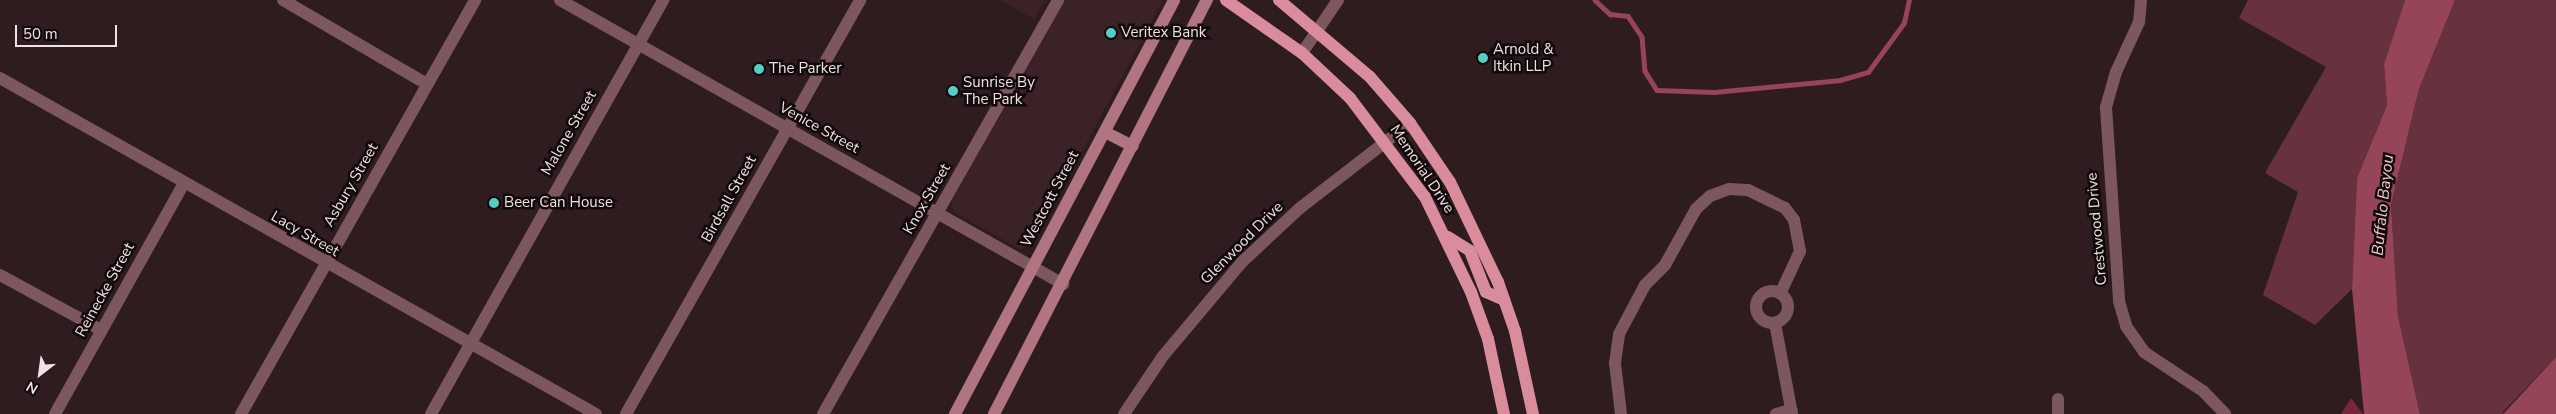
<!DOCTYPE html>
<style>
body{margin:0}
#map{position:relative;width:2556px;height:414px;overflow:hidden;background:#2e1c1f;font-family:"Nunito Sans",sans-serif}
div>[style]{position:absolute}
.built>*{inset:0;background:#3b2227}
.green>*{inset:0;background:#67323e}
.forest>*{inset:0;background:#76273c}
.water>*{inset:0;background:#964457}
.stream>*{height:4.5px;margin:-2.25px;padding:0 2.25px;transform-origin:2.25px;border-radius:2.25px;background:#964457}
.street>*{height:12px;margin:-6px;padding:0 6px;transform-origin:6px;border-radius:6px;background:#7d575e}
.street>.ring{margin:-6px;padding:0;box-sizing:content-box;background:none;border:12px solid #7d575e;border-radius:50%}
.secondary>*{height:12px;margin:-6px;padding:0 6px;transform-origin:6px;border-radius:6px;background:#b07580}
.primary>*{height:12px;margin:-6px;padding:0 6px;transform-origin:6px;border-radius:6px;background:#d98c9b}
.dots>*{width:14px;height:14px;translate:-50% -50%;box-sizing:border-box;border:2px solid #11090a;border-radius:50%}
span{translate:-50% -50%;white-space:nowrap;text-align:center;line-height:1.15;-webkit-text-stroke:5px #11090a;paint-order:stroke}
.poi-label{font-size:15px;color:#f0e2e4}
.left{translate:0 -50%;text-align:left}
.street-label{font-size:15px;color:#f0e2e4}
.water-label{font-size:16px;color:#f4c4cc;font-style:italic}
.north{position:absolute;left:15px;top:349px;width:50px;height:50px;-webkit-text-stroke:4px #11090a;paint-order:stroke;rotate:210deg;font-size:14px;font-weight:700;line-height:20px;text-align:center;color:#f0e2e4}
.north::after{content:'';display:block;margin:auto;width:18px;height:22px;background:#f0e2e4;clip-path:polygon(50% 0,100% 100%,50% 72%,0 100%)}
.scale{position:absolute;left:15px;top:25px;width:102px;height:22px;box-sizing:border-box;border:2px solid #f0e2e4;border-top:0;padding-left:6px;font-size:15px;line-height:18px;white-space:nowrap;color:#f0e2e4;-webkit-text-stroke:4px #11090a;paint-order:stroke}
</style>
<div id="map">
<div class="built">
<i style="clip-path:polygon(1000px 0,1045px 0,1034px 19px)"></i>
<i style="clip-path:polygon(1064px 0,1163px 0,1032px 245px,1020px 249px,954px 212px,951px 201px)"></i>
</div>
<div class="green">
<i style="clip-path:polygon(2248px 0,2405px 0,2384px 64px,2387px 105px,2357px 178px,2352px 289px,2315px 325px,2263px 295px,2298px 192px,2265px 173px,2326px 67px,2239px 18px)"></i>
<i style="clip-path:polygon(2455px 0,2556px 0,2556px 357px,2501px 414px,2420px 414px,2398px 316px,2391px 205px,2419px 89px)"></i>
</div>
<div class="forest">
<i style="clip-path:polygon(2351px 398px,2363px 414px,2341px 414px)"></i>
</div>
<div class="water">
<i style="clip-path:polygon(2405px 0,2455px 0,2419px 89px,2391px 205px,2398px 316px,2420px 414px,2364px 414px,2352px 289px,2357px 178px,2387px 105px,2384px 64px)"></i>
<i style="clip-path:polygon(2556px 357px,2556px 414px,2501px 414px,2504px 413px)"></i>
</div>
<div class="stream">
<i style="left:1595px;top:0;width:21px;rotate:43deg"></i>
<i style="left:1610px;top:14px;width:18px;rotate:6deg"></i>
<i style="left:1628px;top:16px;width:25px;rotate:56deg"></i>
<i style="left:1642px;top:37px;width:34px;rotate:85deg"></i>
<i style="left:1645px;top:71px;width:22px;rotate:58deg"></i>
<i style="left:1657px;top:90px;width:57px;rotate:2deg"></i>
<i style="left:1714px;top:92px;width:127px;rotate:-5.4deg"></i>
<i style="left:1840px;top:80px;width:29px;rotate:-16deg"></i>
<i style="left:1868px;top:72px;width:61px;rotate:-53.7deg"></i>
<i style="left:1904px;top:23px;width:24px;rotate:-78deg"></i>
</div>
<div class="street">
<i style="left:283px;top:0;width:167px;rotate:30.3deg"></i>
<i style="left:560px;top:0;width:578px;rotate:29.45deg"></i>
<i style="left:2141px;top:0;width:22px;rotate:95deg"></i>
<i style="left:2139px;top:22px;width:55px;rotate:114.7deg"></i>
<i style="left:2116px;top:72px;width:37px;rotate:106deg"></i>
<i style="left:2106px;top:108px;width:193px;rotate:86.1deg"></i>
<i style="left:2119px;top:301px;width:26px;rotate:74deg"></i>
<i style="left:2126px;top:326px;width:32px;rotate:55deg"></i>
<i style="left:2144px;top:352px;width:71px;rotate:33.5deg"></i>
<i style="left:2203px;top:391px;width:32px;rotate:46deg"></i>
<i style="left:1302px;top:53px;width:64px;rotate:-55.8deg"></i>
<i style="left:0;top:78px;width:684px;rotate:29.41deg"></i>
<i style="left:0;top:275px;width:115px;rotate:28.6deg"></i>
<i class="ring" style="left:1756px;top:291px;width:20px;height:20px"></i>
<i style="left:1775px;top:323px;width:93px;rotate:79.4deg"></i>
<i style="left:2058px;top:399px;width:15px;rotate:90deg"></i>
<i style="left:55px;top:414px;width:265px;rotate:-60.8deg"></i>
<i style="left:241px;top:414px;width:476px;rotate:-60.5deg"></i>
<i style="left:431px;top:414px;width:475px;rotate:-60.7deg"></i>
<i style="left:626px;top:414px;width:476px;rotate:-60.5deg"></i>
<i style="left:823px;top:414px;width:476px;rotate:-60.4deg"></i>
<i style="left:1124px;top:414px;width:70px;rotate:-56.1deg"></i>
<i style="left:1163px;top:356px;width:123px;rotate:-50deg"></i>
<i style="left:1242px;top:262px;width:79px;rotate:-43deg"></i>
<i style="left:1300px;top:208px;width:139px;rotate:-37.7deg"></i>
<i style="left:1621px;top:414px;width:51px;rotate:-96.7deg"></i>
<i style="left:1615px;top:363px;width:29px;rotate:-82deg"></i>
<i style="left:1619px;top:334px;width:55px;rotate:-62deg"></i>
<i style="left:1645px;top:285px;width:28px;rotate:-45deg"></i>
<i style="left:1665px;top:265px;width:64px;rotate:-61deg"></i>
<i style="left:1696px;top:209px;width:19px;rotate:-43deg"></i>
<i style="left:1710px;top:196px;width:20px;rotate:-20deg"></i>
<i style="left:1729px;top:189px;width:19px;rotate:3deg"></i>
<i style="left:1748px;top:190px;width:41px;rotate:25.9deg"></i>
<i style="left:1785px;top:208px;width:15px;rotate:53deg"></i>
<i style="left:1794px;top:220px;width:32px;rotate:79deg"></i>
<i style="left:1800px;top:251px;width:47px;rotate:114.9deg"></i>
<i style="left:1776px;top:414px;width:16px;rotate:-15deg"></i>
</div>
<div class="secondary">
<i style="left:1105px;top:132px;width:31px;rotate:27deg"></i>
<i style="left:955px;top:414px;width:468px;rotate:-62.1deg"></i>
<i style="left:994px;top:414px;width:466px;rotate:-62.8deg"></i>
</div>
<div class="primary">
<i style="left:1226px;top:0;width:93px;rotate:34.9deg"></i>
<i style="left:1302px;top:53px;width:66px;rotate:43.2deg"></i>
<i style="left:1350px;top:98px;width:124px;rotate:52.9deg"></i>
<i style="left:1425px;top:197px;width:106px;rotate:64.2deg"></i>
<i style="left:1471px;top:292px;width:50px;rotate:70.1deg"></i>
<i style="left:1488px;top:339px;width:77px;rotate:78deg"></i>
<i style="left:1279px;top:0;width:119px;rotate:40.2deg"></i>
<i style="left:1370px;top:77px;width:61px;rotate:49deg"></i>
<i style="left:1410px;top:123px;width:71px;rotate:55.9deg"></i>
<i style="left:1450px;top:182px;width:111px;rotate:64.4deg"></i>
<i style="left:1498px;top:282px;width:52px;rotate:70.9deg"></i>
<i style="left:1515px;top:331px;width:85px;rotate:77.8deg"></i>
<i style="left:1448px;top:237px;width:26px;rotate:32deg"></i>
<i style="left:1470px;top:251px;width:44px;rotate:68.7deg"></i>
<i style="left:1486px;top:292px;width:20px;rotate:24deg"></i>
</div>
<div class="dots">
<i style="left:1111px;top:33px;background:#56cec3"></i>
<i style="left:1483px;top:58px;background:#56cec3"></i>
<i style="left:759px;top:69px;background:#56cec3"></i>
<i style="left:953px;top:91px;background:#56cec3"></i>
<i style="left:494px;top:203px;background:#56cec3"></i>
</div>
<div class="poi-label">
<span class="left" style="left:1121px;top:33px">Veritex Bank</span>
<span class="left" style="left:1493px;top:58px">Arnold &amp;<br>Itkin LLP</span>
<span class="left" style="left:769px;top:69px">The Parker</span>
<span class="left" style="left:963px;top:91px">Sunrise By<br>The Park</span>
<span class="left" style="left:504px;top:203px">Beer Can House</span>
</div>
<div class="street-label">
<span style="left:819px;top:128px;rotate:29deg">Venice Street</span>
<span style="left:569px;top:133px;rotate:-60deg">Malone Street</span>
<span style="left:1422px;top:169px;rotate:56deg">Memorial Drive</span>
<span style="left:351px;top:185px;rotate:-60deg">Asbury Street</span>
<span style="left:729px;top:199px;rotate:-61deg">Birdsall Street</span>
<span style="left:927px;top:199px;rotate:-60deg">Knox Street</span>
<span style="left:1050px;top:199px;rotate:-62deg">Westcott Street</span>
<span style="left:2097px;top:229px;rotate:-95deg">Crestwood Drive</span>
<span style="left:305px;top:234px;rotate:30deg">Lacy Street</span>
<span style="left:1242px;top:243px;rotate:-45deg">Glenwood Drive</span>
<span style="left:105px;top:290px;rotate:-61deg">Reinecke Street</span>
</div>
<div class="water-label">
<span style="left:2383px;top:205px;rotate:-84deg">Buffalo Bayou</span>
</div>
<div class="north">N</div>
<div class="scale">50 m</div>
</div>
